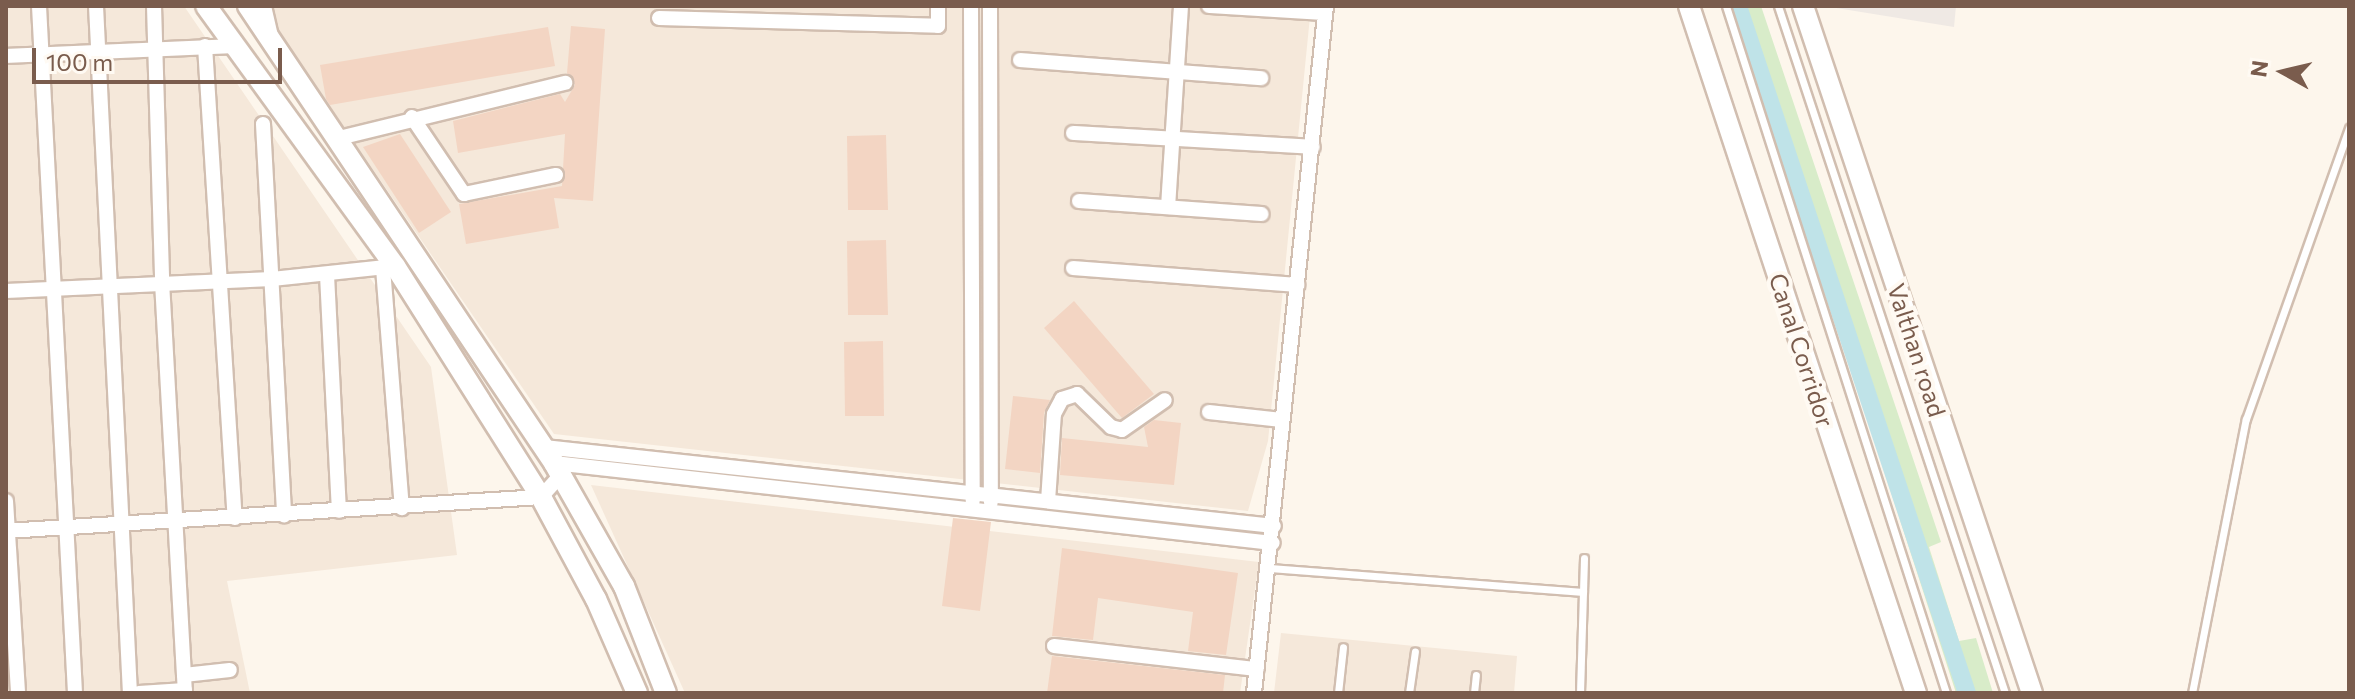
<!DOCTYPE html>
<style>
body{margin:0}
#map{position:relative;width:2355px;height:699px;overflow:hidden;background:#fdf6ec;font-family:Commissioner,sans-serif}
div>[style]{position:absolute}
.residential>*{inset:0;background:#f5e8da}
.industrial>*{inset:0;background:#efe9e4}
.green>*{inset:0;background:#d8ecc9}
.canal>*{height:18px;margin:-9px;padding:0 9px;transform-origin:9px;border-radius:9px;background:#bfe3e8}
.building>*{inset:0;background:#f3d5c3}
.roads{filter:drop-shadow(2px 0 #d1beb0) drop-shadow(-2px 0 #d1beb0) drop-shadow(0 2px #d1beb0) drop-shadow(0 -2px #d1beb0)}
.lane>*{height:7px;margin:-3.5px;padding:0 3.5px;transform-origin:3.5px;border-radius:3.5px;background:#fff}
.street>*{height:14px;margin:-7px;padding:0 7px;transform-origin:7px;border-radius:7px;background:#fff}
.secondary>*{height:20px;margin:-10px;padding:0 10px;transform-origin:10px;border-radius:10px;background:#fff}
span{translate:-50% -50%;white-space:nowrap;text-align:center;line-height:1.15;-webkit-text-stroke:8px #fffaf3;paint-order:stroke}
.street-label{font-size:24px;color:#7a5c4d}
.frame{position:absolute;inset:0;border:8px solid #7a5c4d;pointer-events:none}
.north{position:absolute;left:2243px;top:32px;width:80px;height:80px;-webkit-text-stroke:6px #fffaf3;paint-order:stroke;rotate:278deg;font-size:22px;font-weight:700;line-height:32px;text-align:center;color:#7a5c4d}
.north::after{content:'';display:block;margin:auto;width:28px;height:36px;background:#7a5c4d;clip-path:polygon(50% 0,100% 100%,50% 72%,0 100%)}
.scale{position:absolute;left:32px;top:48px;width:250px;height:36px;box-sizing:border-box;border:4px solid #7a5c4d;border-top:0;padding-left:10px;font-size:24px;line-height:28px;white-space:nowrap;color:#7a5c4d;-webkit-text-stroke:6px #fffaf3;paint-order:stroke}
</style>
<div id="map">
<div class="residential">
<i style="clip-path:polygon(6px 6px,184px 6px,431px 367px,457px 555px,227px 581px,250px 693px,6px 693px)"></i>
<i style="clip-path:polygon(261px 6px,1311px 6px,1268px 441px,1248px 511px,554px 434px)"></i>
<i style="clip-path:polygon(591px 485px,1259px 562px,1240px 693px,685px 693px)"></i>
<i style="clip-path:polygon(1281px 633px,1517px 656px,1514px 693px,1274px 693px)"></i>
</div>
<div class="industrial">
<i style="clip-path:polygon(1824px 6px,1956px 6px,1954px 27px)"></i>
</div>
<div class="green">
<i style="clip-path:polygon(1742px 6px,1761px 6px,1941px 542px,1929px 547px,1959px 641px,1976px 638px,1993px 693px,1956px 693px,1788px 174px)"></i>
</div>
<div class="canal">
<i style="left:1738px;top:6px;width:724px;rotate:71.57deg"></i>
</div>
<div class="building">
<i style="clip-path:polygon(571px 26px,605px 29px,593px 201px,554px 198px,559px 228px,466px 244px,459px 204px,562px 186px,565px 134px,458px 153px,453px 121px,560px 94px,565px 102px,575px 85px,567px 73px)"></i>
<i style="clip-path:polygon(548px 27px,555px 66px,330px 105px,326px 99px,320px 65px)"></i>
<i style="clip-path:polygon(400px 134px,451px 212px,419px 233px,363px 147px)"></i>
<i style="clip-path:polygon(886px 135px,888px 210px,848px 210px,847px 136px)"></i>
<i style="clip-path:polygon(886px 240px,888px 315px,848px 315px,847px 241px)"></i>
<i style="clip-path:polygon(1074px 301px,1154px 394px,1122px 418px,1044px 328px)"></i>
<i style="clip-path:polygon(883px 341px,884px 416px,845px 416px,844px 342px)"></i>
<i style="clip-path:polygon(1013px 396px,1050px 400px,1044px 413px,1040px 473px,1005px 469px)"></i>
<i style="clip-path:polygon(1154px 420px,1181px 423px,1174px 485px,1060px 475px,1062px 438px,1148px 447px,1144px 427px)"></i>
<i style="clip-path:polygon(953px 518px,991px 522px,980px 611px,942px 606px)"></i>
<i style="clip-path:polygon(1062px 548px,1238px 573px,1226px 655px,1188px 651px,1193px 612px,1098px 598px,1093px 640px,1052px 636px)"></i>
<i style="clip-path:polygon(1052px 656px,1225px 675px,1223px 693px,1047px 693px)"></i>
</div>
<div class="roads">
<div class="lane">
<i style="left:1726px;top:6px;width:721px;rotate:72.24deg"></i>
<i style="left:1778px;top:6px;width:724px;rotate:71.72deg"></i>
<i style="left:1270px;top:568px;width:314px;rotate:4.4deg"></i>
<i style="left:1338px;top:693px;width:46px;rotate:-83.8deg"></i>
<i style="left:1409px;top:693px;width:42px;rotate:-81.9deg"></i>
<i style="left:1474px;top:693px;width:18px;rotate:-84deg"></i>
<i style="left:1580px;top:693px;width:135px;rotate:-88.3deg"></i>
<i style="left:2192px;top:693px;width:279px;rotate:-78.9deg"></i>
<i style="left:2246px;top:419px;width:309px;rotate:-70.5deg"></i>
</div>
<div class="street">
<i style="left:39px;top:6px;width:688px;rotate:87deg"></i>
<i style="left:96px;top:6px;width:688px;rotate:87.17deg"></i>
<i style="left:154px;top:6px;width:276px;rotate:88.3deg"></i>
<i style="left:162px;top:282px;width:412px;rotate:86.8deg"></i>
<i style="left:264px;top:6px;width:28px;rotate:77deg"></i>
<i style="left:971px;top:6px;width:495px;rotate:89.8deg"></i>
<i style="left:990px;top:6px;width:496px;rotate:89.9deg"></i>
<i style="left:1209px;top:6px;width:116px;rotate:3.5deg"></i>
<i style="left:659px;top:18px;width:279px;rotate:1.6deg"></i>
<i style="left:938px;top:26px;width:20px;rotate:-90deg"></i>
<i style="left:205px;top:46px;width:473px;rotate:86.4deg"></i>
<i style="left:6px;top:56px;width:228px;rotate:-2.5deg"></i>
<i style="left:1020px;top:60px;width:242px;rotate:4.3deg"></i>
<i style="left:412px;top:117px;width:93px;rotate:56deg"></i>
<i style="left:464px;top:194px;width:94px;rotate:-11.7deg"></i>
<i style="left:263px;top:124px;width:392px;rotate:86.9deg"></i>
<i style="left:1073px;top:133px;width:240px;rotate:3.3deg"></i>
<i style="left:339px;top:138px;width:233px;rotate:-13.7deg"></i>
<i style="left:1079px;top:201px;width:183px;rotate:4.1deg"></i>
<i style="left:1168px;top:207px;width:201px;rotate:-86.3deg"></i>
<i style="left:383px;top:268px;width:241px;rotate:85.5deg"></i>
<i style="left:1073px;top:268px;width:225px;rotate:4.3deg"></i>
<i style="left:327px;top:275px;width:236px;rotate:87.1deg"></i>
<i style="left:6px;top:291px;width:266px;rotate:-2.6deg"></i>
<i style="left:272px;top:279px;width:124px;rotate:-6deg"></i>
<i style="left:1209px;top:412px;width:73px;rotate:6.3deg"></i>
<i style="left:544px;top:447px;width:734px;rotate:6.18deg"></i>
<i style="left:554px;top:463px;width:723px;rotate:6.35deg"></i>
<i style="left:6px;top:501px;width:192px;rotate:86.4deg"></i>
<i style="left:1048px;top:501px;width:87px;rotate:-86.1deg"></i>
<i style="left:1054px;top:414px;width:17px;rotate:-62deg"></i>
<i style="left:1062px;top:399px;width:16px;rotate:-18deg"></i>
<i style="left:1077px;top:394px;width:47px;rotate:44.1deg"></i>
<i style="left:1111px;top:427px;width:11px;rotate:15deg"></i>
<i style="left:1122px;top:430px;width:52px;rotate:-34.9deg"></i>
<i style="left:6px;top:531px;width:536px;rotate:-3.64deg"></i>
<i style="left:541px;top:497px;width:30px;rotate:-48deg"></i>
<i style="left:1054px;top:646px;width:204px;rotate:6.5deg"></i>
<i style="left:184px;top:675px;width:46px;rotate:-6.2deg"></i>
<i style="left:139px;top:693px;width:46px;rotate:-3.7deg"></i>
<i style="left:1254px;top:693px;width:691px;rotate:-84.02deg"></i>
</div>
<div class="secondary">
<i style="left:206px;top:6px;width:321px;rotate:54deg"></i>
<i style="left:395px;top:266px;width:273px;rotate:57.7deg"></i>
<i style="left:541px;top:497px;width:116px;rotate:61.7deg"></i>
<i style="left:596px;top:599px;width:103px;rotate:66.4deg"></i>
<i style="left:248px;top:6px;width:550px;rotate:56.19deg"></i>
<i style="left:554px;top:463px;width:142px;rotate:60.4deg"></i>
<i style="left:624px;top:586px;width:115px;rotate:68.6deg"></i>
<i style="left:1689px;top:6px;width:724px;rotate:71.72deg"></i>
<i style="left:1803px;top:6px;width:724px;rotate:71.57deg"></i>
</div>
</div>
<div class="street-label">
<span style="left:1802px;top:350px;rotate:72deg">Canal Corridor</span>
<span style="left:1917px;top:350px;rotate:72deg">Valthan road</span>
</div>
<div class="frame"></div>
<div class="north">N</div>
<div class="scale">100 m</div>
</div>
